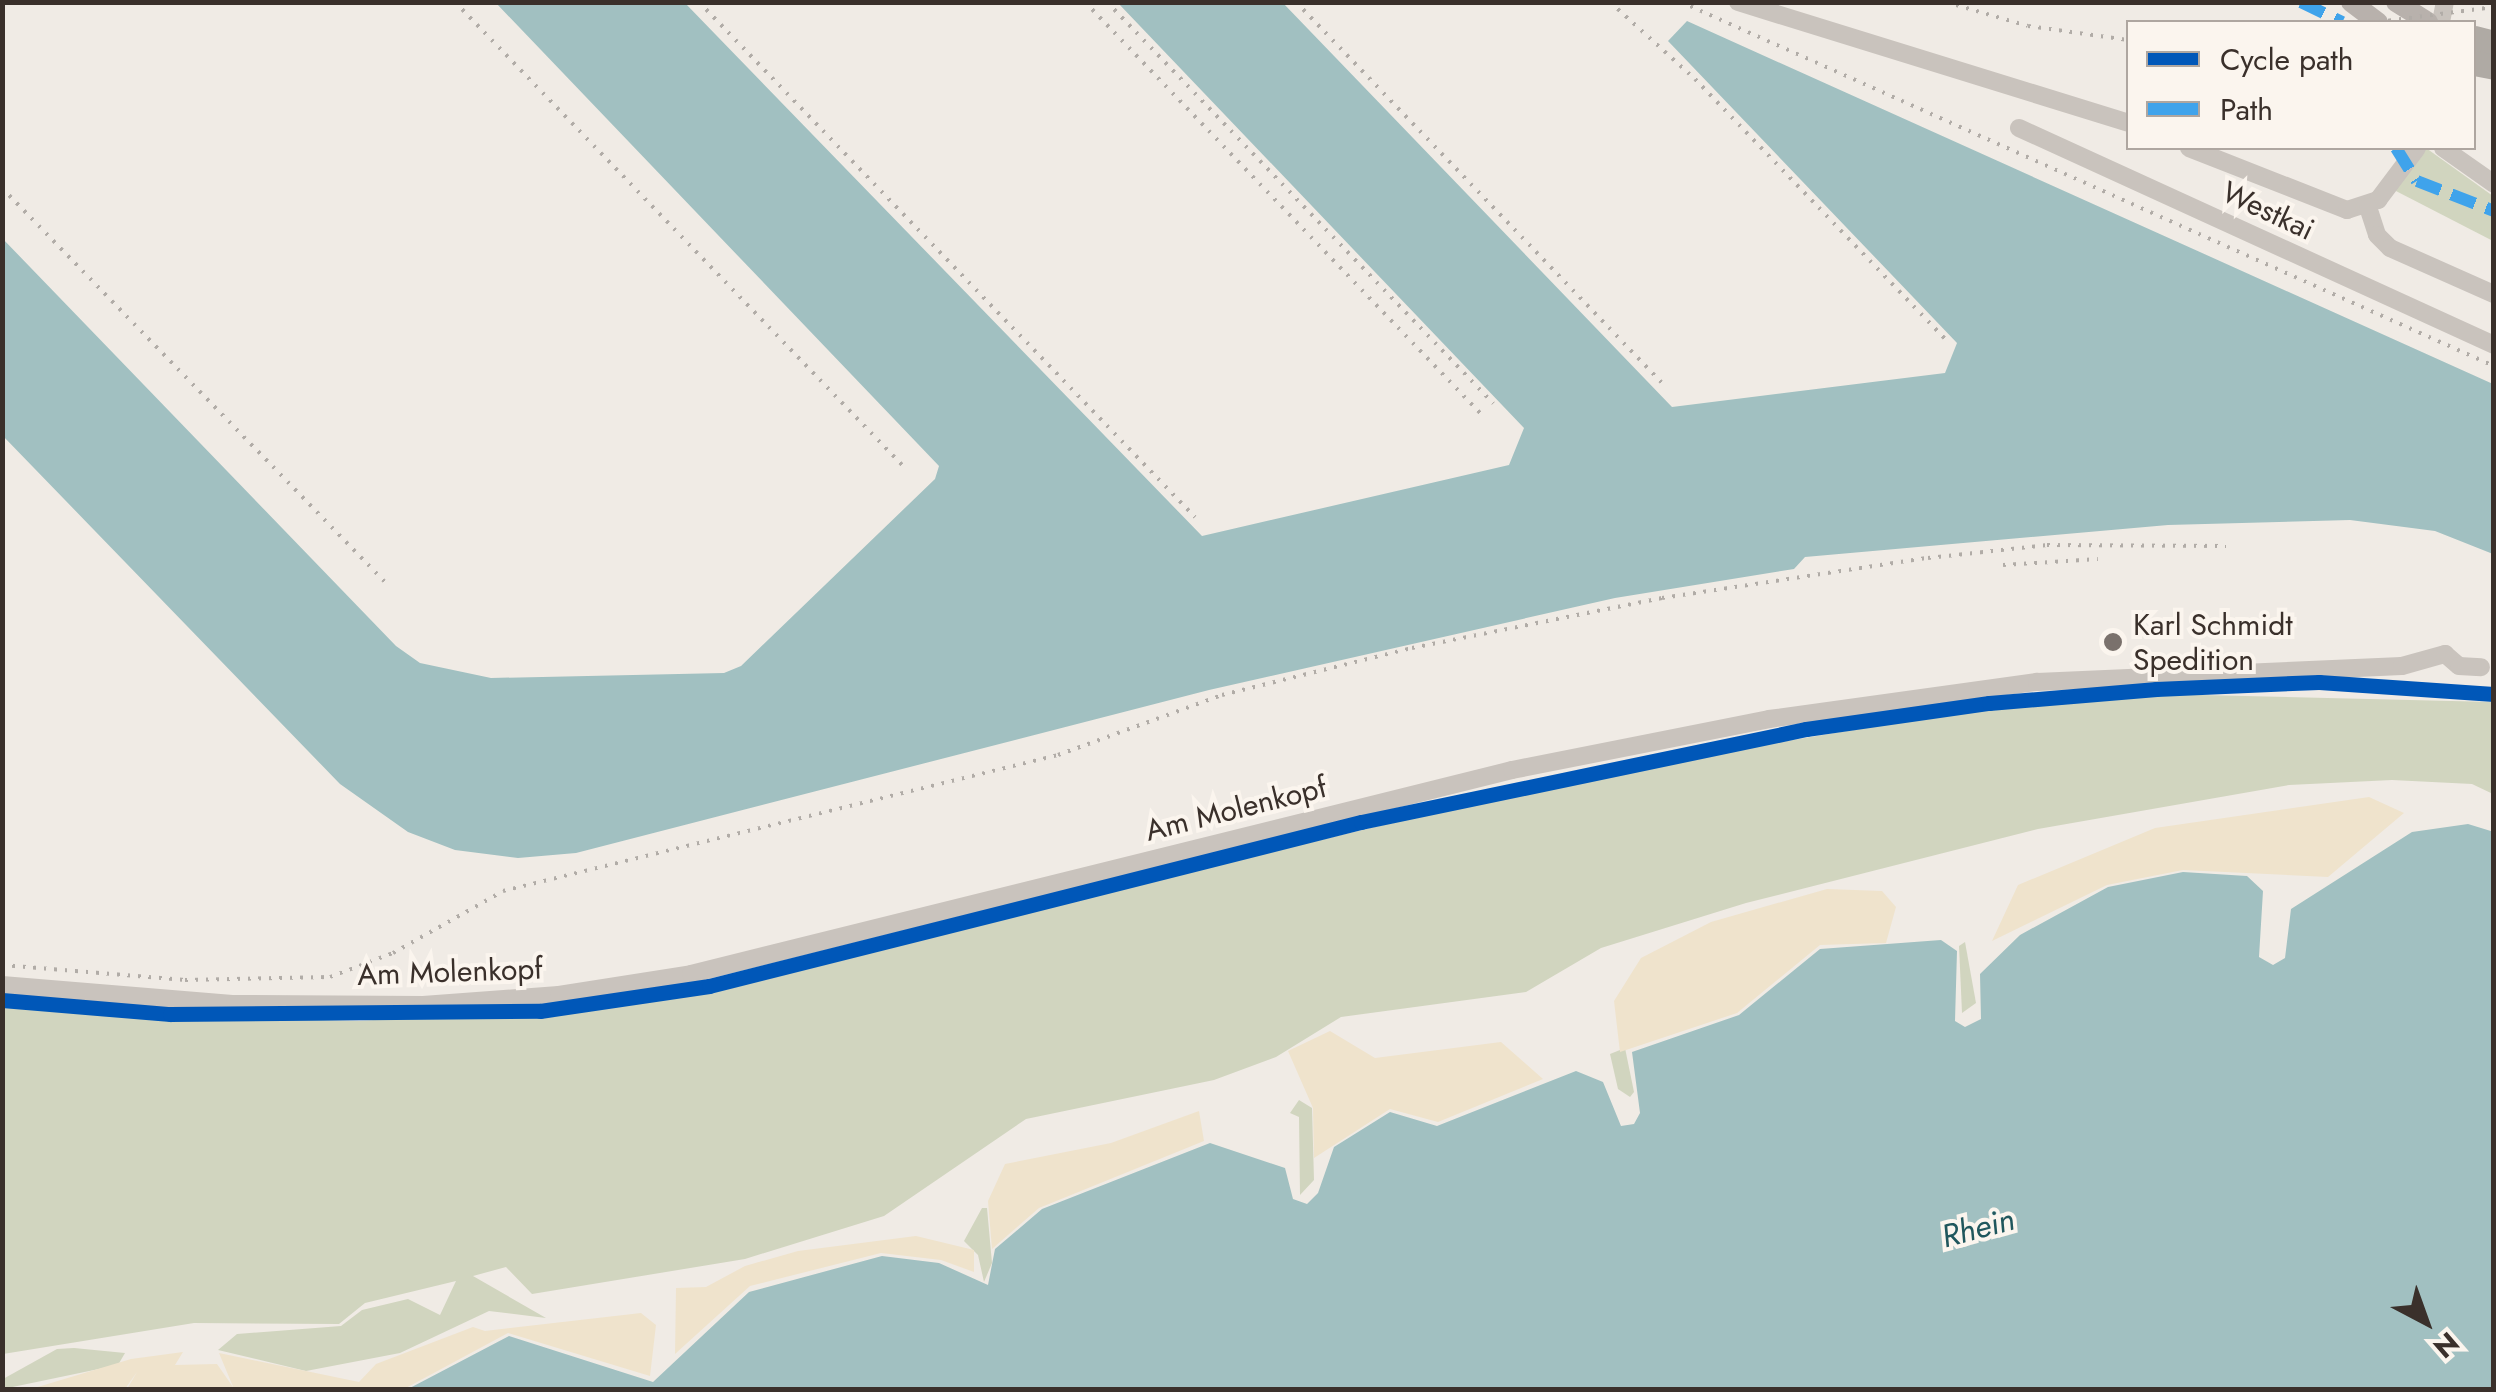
<!DOCTYPE html>
<style>
body{margin:0}
#map{position:relative;width:2496px;height:1392px;overflow:hidden;background:#f0ebe5;font-family:Jost,sans-serif}
div>[style]{position:absolute}
.green>*{inset:0;background:#d1d5bf}
.sand>*{inset:0;background:#efe3cc}
.water>*{inset:0;background:#a1c0c1}
.minor>*{height:18px;margin:-9px;padding:0 9px;transform-origin:9px;border-radius:9px;background:#c9c3bd}
.major>*{height:20px;margin:-10px;padding:0 10px;transform-origin:10px;border-radius:10px;background:#b8b1ac}
.highway>*{height:25px;margin:-12.5px;padding:0 12.5px;transform-origin:12.5px;border-radius:12.5px;background:#afaaa4}
.rail>*{height:4px;margin-top:-2px;transform-origin:0;background:repeating-linear-gradient(90deg,#b1aca7 0 2.5px,transparent 0 10.5px)}
.quiet>*{height:12px;margin-top:-6px;transform-origin:0;background:repeating-linear-gradient(90deg,#3fa3eb 0 25px,transparent 0 37px)}
.cycleway>*{height:15px;margin:-7.5px;padding:0 7.5px;transform-origin:7.5px;border-radius:7.5px;background:#0057b8}
.dots>*{width:28px;height:28px;translate:-50% -50%;box-sizing:border-box;border:5px solid #fbf5ee;border-radius:50%}
span{translate:-50% -50%;white-space:nowrap;text-align:center;line-height:1.15;-webkit-text-stroke:8px #fbf5ee;paint-order:stroke}
.street-label{font-size:30px;color:#3a302b}
.poi-label{font-size:30px;color:#3a302b}
.left{translate:0 -50%;text-align:left}
.water-label{font-size:32px;color:#20575d;font-style:italic}
.frame{position:absolute;inset:0;border:5px solid #3a302b;pointer-events:none}
.legend{position:absolute;left:2126px;top:20px;width:350px;height:130px;box-sizing:border-box;background:#fbf5ee;border:2px solid #aea6a0;margin:0;padding:12px 18px;list-style:none;font-size:30px;color:#3a302b}
.legend li{display:flex;align-items:center;gap:20px;height:50px}
.legend b{width:50px;border:2px solid #aea6a0}
.north{position:absolute;left:2376px;top:1272px;width:100px;height:100px;-webkit-text-stroke:8px #fbf5ee;paint-order:stroke;rotate:139deg;font-size:28px;font-weight:700;line-height:40px;text-align:center;color:#3a302b}
.north::after{content:'';display:block;margin:auto;width:35px;height:45px;background:#3a302b;clip-path:polygon(50% 0,100% 100%,50% 72%,0 100%)}
</style>
<div id="map">
<div class="green">
<i style="clip-path:polygon(2426px 148px,2493px 196px,2493px 241px,2394px 190px)"></i>
<i style="clip-path:polygon(2159px 694px,2493px 702px,2493px 794px,2472px 784px,2392px 780px,2289px 785px,2038px 829px,1746px 903px,1601px 948px,1526px 992px,1341px 1017px,1276px 1057px,1214px 1080px,1026px 1119px,884px 1216px,745px 1259px,532px 1294px,506px 1267px,473px 1276px,546px 1318px,489px 1311px,400px 1353px,306px 1371px,218px 1350px,237px 1334px,341px 1326px,362px 1310px,408px 1299px,440px 1315px,456px 1281px,365px 1303px,339px 1324px,194px 1323px,3px 1354px,3px 1002px,169px 1016px,359px 1021px,634px 1003px,1619px 769px,1990px 707px)"></i>
<i style="clip-path:polygon(1965px 942px,1976px 1003px,1962px 1013px,1959px 946px)"></i>
<i style="clip-path:polygon(1625px 1048px,1634px 1092px,1630px 1097px,1618px 1089px,1610px 1054px)"></i>
<i style="clip-path:polygon(1299px 1100px,1312px 1108px,1314px 1180px,1300px 1195px,1299px 1117px,1290px 1113px)"></i>
<i style="clip-path:polygon(982px 1208px,987px 1208px,992px 1263px,984px 1282px,978px 1255px,964px 1241px)"></i>
<i style="clip-path:polygon(74px 1348px,125px 1353px,118px 1365px,3px 1389px,3px 1379px,57px 1349px)"></i>
</div>
<div class="sand">
<i style="clip-path:polygon(2369px 797px,2404px 813px,2328px 877px,2183px 870px,2107px 885px,1992px 941px,2018px 885px,2155px 828px)"></i>
<i style="clip-path:polygon(1827px 889px,1882px 891px,1896px 907px,1886px 943px,1820px 945px,1737px 1013px,1620px 1052px,1614px 1001px,1641px 958px,1711px 922px)"></i>
<i style="clip-path:polygon(1330px 1031px,1375px 1058px,1501px 1042px,1543px 1079px,1438px 1122px,1390px 1109px,1314px 1158px,1313px 1108px,1288px 1051px)"></i>
<i style="clip-path:polygon(1199px 1111px,1204px 1141px,1039px 1208px,992px 1249px,988px 1201px,1005px 1164px,1111px 1143px)"></i>
<i style="clip-path:polygon(916px 1236px,974px 1250px,974px 1272px,941px 1260px,881px 1253px,750px 1286px,675px 1354px,676px 1288px,706px 1287px,745px 1266px,798px 1251px)"></i>
<i style="clip-path:polygon(641px 1313px,656px 1325px,650px 1376px,508px 1333px,404px 1389px,234px 1389px,219px 1353px,359px 1382px,376px 1364px,473px 1327px,485px 1331px)"></i>
<i style="clip-path:polygon(183px 1352px,175px 1365px,217px 1364px,233px 1387px,127px 1389px,137px 1372px,125px 1389px,31px 1389px,131px 1359px)"></i>
</div>
<div class="water">
<i style="clip-path:polygon(496px 3px,685px 3px,1202px 536px,1509px 465px,1524px 428px,1118px 3px,1283px 3px,1672px 407px,1945px 373px,1957px 343px,1668px 41px,1687px 21px,2493px 384px,2493px 554px,2435px 531px,2350px 520px,2168px 525px,1805px 557px,1794px 569px,1615px 598px,1209px 690px,576px 853px,518px 858px,455px 850px,408px 832px,340px 784px,3px 436px,2px 238px,396px 646px,420px 663px,491px 678px,724px 673px,741px 666px,935px 479px,939px 466px)"></i>
<i style="clip-path:polygon(2468px 824px,2494px 832px,2493px 1389px,408px 1389px,509px 1336px,653px 1382px,749px 1292px,882px 1256px,939px 1263px,988px 1285px,995px 1249px,1042px 1209px,1210px 1143px,1285px 1168px,1293px 1199px,1307px 1204px,1318px 1193px,1334px 1147px,1390px 1112px,1437px 1126px,1576px 1071px,1603px 1082px,1621px 1126px,1634px 1124px,1640px 1113px,1632px 1052px,1739px 1015px,1820px 949px,1941px 940px,1957px 951px,1955px 1021px,1965px 1027px,1981px 1019px,1980px 974px,2020px 935px,2108px 887px,2183px 872px,2247px 876px,2263px 891px,2259px 957px,2273px 965px,2285px 958px,2291px 909px,2412px 832px)"></i>
</div>
<div class="minor">
<i style="left:1738px;top:2px;width:408px;rotate:17.2deg"></i>
<i style="left:2441px;top:22px;width:20px;rotate:-79deg"></i>
<i style="left:2019px;top:128px;width:522px;rotate:24.55deg"></i>
<i style="left:2189px;top:148px;width:170px;rotate:21.4deg"></i>
<i style="left:2347px;top:210px;width:33px;rotate:-18deg"></i>
<i style="left:2378px;top:200px;width:65px;rotate:-53.1deg"></i>
<i style="left:2443px;top:148px;width:62px;rotate:35.2deg"></i>
<i style="left:2368px;top:207px;width:29px;rotate:72deg"></i>
<i style="left:2377px;top:235px;width:18px;rotate:45deg"></i>
<i style="left:2390px;top:248px;width:114px;rotate:23.9deg"></i>
<i style="left:2px;top:985px;width:234px;rotate:4.7deg"></i>
<i style="left:235px;top:1004px;width:188px;rotate:0.3deg"></i>
<i style="left:423px;top:1005px;width:136px;rotate:-4.2deg"></i>
<i style="left:559px;top:995px;width:134px;rotate:-9deg"></i>
<i style="left:691px;top:974px;width:846px;rotate:-13.95deg"></i>
<i style="left:1512px;top:770px;width:262px;rotate:-11.2deg"></i>
<i style="left:1769px;top:719px;width:271px;rotate:-7.9deg"></i>
<i style="left:2037px;top:682px;width:365px;rotate:-2.5deg"></i>
<i style="left:2402px;top:666px;width:45px;rotate:-15.6deg"></i>
<i style="left:2445px;top:654px;width:18px;rotate:41deg"></i>
<i style="left:2459px;top:666px;width:22px;rotate:3deg"></i>
</div>
<div class="major">
<i style="left:2351px;top:2px;width:34px;rotate:37deg"></i>
<i style="left:2396px;top:2px;width:38px;rotate:32deg"></i>
</div>
<div class="highway">
<i style="left:2474px;top:38px;width:21px;rotate:14deg"></i>
<i style="left:2474px;top:63px;width:20px;rotate:11deg"></i>
</div>
<div class="rail">
<i style="left:455px;top:2px;width:646px;rotate:46deg"></i>
<i style="left:699px;top:2px;width:715px;rotate:46.08deg"></i>
<i style="left:1085px;top:2px;width:571px;rotate:46.13deg"></i>
<i style="left:1107px;top:2px;width:557px;rotate:46.09deg"></i>
<i style="left:1296px;top:2px;width:533px;rotate:46.14deg"></i>
<i style="left:1610px;top:2px;width:115px;rotate:42.2deg"></i>
<i style="left:1695px;top:79px;width:365px;rotate:46.1deg"></i>
<i style="left:1681px;top:2px;width:891px;rotate:24.12deg"></i>
<i style="left:1946px;top:2px;width:85px;rotate:16.3deg"></i>
<i style="left:2028px;top:26px;width:101px;rotate:8deg"></i>
<i style="left:2378px;top:22px;width:117px;rotate:-7.4deg"></i>
<i style="left:2px;top:188px;width:551px;rotate:45.81deg"></i>
<i style="left:2003px;top:565px;width:95px;rotate:-3.6deg"></i>
<i style="left:2px;top:965px;width:184px;rotate:4.7deg"></i>
<i style="left:185px;top:980px;width:145px;rotate:-1.2deg"></i>
<i style="left:330px;top:977px;width:67px;rotate:-20.9deg"></i>
<i style="left:393px;top:953px;width:126px;rotate:-29.4deg"></i>
<i style="left:503px;top:891px;width:571px;rotate:-13.77deg"></i>
<i style="left:1058px;top:755px;width:175px;rotate:-20.1deg"></i>
<i style="left:1222px;top:695px;width:196px;rotate:-13.9deg"></i>
<i style="left:1412px;top:648px;width:255px;rotate:-11.3deg"></i>
<i style="left:1662px;top:598px;width:269px;rotate:-8.6deg"></i>
<i style="left:1928px;top:558px;width:120px;rotate:-6.2deg"></i>
<i style="left:2047px;top:545px;width:179px;rotate:0.3deg"></i>
</div>
<div class="quiet">
<i style="left:2301px;top:2px;width:46px;rotate:26deg"></i>
<i style="left:2396px;top:148px;width:39px;rotate:58deg"></i>
<i style="left:2417px;top:181px;width:83px;rotate:21.3deg"></i>
</div>
<div class="cycleway">
<i style="left:2px;top:1000px;width:169px;rotate:4.8deg"></i>
<i style="left:170px;top:1014px;width:370px;rotate:-0.5deg"></i>
<i style="left:540px;top:1011px;width:171px;rotate:-8.4deg"></i>
<i style="left:709px;top:986px;width:672px;rotate:-14.12deg"></i>
<i style="left:1361px;top:822px;width:455px;rotate:-11.8deg"></i>
<i style="left:1806px;top:729px;width:185px;rotate:-8.1deg"></i>
<i style="left:1989px;top:703px;width:168px;rotate:-4.8deg"></i>
<i style="left:2156px;top:689px;width:163px;rotate:-2.5deg"></i>
<i style="left:2319px;top:682px;width:175px;rotate:3.9deg"></i>
</div>
<div class="dots">
<i style="left:2113px;top:642px;background:#7a716c"></i>
</div>
<div class="street-label">
<span style="left:2268px;top:211px;rotate:25deg">Westkai</span>
<span style="left:1236px;top:809px;rotate:-14deg">Am Molenkopf</span>
<span style="left:450px;top:972px;rotate:-2deg">Am Molenkopf</span>
</div>
<div class="poi-label">
<span class="left" style="left:2133px;top:642px">Karl Schmidt<br>Spedition</span>
</div>
<div class="water-label">
<span style="left:1978px;top:1228px;rotate:-15deg">Rhein</span>
</div>
<div class="frame"></div>
<ul class="legend">
<li><b style="height:12px;background:#0057b8"></b>Cycle path</li>
<li><b style="height:12px;background:#3fa3eb"></b>Path</li>
</ul>
<div class="north">N</div>
</div>
